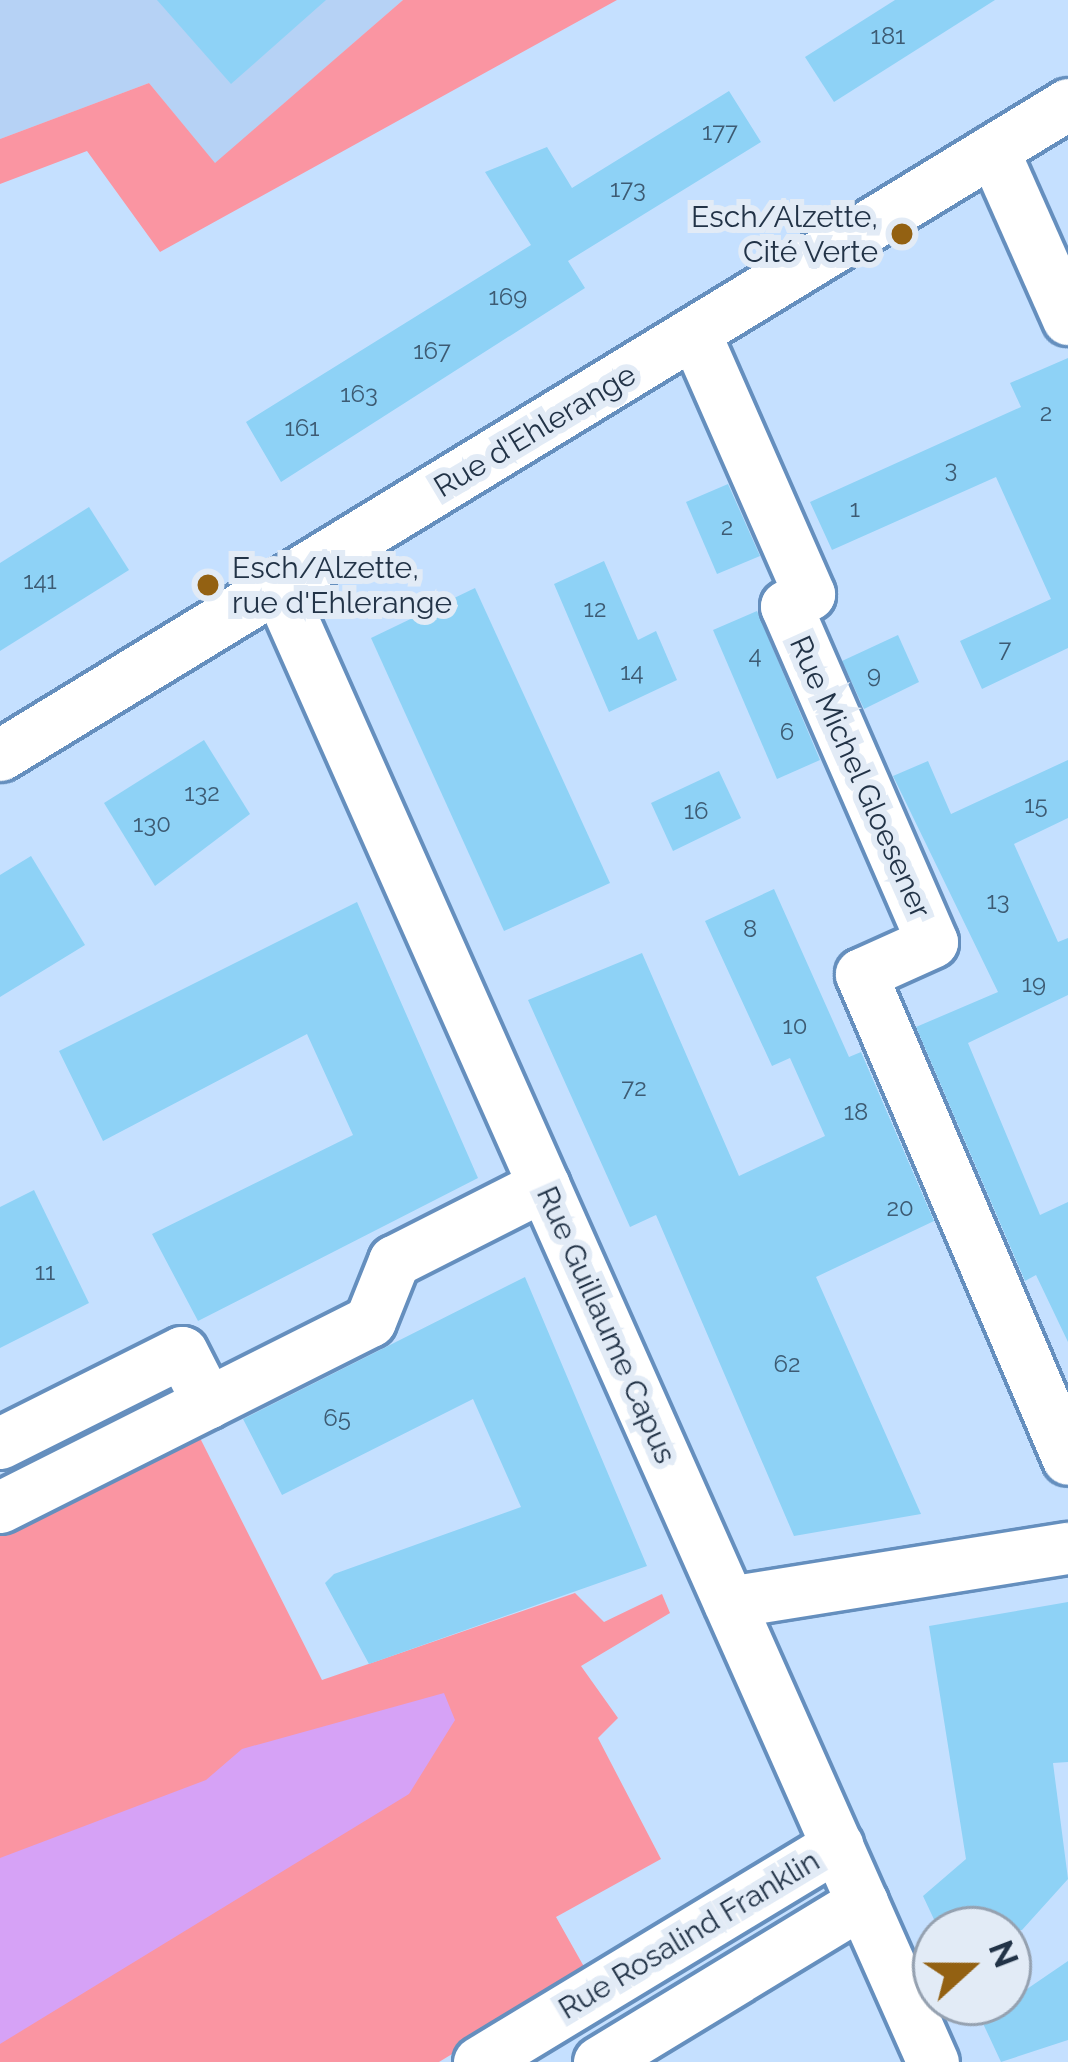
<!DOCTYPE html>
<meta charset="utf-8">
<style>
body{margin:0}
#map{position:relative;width:1068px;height:2062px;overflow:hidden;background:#c5e0ff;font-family:Raleway,sans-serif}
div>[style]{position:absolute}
.built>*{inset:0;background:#b6d2f5}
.green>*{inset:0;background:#fa95a2}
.water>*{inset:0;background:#d6a2f6}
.building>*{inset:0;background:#8ed2f6}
.roads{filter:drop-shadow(3px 0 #658fbe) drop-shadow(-3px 0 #658fbe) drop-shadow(0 3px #658fbe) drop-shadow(0 -3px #658fbe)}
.street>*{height:51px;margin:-25.5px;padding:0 25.5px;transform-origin:25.5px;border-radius:25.5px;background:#fff}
.dots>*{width:33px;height:33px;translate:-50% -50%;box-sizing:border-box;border:6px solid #e2ebf6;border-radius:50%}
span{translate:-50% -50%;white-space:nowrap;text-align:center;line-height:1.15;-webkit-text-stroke:12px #e2ebf6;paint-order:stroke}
.number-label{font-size:24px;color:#3d5b73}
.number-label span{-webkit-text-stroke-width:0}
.poi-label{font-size:30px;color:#223347}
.right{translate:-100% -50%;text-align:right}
.left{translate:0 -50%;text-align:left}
.street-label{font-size:30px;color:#223347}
.north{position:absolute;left:912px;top:1906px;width:120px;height:120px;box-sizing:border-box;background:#e2ebf6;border:3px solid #95a1b0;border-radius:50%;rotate:69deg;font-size:33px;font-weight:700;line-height:48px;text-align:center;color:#223347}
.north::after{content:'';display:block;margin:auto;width:42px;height:54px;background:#936112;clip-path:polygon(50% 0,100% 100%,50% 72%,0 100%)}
</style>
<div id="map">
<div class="built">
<i style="clip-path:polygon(0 0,403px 0,215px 164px,149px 83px,0 139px)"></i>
</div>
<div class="green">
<i style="clip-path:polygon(403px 0,617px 0,160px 252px,87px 151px,0 184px,0 139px,149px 83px,215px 163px)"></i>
<i style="clip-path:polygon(199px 1436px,322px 1680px,575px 1593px,604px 1622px,662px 1594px,670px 1613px,581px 1666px,618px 1718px,598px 1738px,661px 1859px,556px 1917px,587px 1972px,439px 2062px,0 2062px,0 1533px)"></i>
</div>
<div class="water">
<i style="clip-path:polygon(444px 1693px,455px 1720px,409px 1794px,0 2044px,0 1858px,206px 1780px,242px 1749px)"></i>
</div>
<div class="building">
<i style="clip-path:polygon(157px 0,326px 0,231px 84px)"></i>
<i style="clip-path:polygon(895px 0,995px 0,834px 102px,805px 57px)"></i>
<i style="clip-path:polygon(729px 91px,761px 142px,568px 261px,585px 288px,281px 482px,246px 422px,531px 245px,485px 172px,547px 147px,572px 188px)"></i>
<i style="clip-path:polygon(1068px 358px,1068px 648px,982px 689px,960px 641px,1051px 599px,996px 477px,832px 550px,810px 502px,1021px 407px,1010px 383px)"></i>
<i style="clip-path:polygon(728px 484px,760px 556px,717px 574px,686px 502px)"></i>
<i style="clip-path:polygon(89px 507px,129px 570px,0 651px,0 563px)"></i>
<i style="clip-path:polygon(604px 561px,638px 640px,656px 631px,677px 680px,609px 712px,554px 584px)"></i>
<i style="clip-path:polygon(475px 588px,610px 883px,504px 931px,371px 638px)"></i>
<i style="clip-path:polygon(757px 611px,820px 760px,777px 779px,713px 630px)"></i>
<i style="clip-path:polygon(898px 635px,919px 682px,864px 709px,842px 661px)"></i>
<i style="clip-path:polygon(204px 740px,250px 814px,155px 886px,104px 803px)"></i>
<i style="clip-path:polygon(1068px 760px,1068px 818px,1014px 844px,1058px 942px,1068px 938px,1068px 995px,968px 1043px,1040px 1215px,1068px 1202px,1068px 1342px,1036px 1275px,1025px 1281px,916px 1027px,998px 992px,893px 776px,928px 761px,951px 814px)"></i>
<i style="clip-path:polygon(719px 771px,741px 818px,673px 851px,651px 803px)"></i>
<i style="clip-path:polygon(31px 856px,85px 945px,0 997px,0 875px)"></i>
<i style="clip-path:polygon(774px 889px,849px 1057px,861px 1052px,934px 1221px,816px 1277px,921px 1514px,794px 1536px,656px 1215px,630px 1227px,528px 1000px,642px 953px,739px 1176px,825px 1136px,790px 1058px,772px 1066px,705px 921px)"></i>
<i style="clip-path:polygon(357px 902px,478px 1178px,198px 1321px,152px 1234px,353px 1135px,307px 1034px,103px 1141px,59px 1051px)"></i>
<i style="clip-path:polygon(34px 1190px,89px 1303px,0 1348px,0 1207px)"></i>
<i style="clip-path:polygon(525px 1277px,647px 1566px,369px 1664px,325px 1583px,334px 1574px,521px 1507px,473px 1399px,282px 1495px,243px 1419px)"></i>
<i style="clip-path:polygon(1068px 1602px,1068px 1762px,1053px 1763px,1068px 1879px,1022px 1930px,939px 1930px,923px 1896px,966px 1859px,929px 1626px)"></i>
<i style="clip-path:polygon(1068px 1961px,1068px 2040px,1001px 2062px,973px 2002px,1008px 2002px)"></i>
</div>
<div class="roads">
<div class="street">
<i style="left:993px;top:150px;width:185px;rotate:66.1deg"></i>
<i style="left:695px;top:334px;width:284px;rotate:66.3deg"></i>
<i style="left:809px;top:594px;width:26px;rotate:152deg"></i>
<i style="left:786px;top:606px;width:366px;rotate:66.5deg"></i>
<i style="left:932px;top:942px;width:78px;rotate:155.7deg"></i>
<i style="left:861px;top:974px;width:527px;rotate:66.89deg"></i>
<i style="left:278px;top:587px;width:1614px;rotate:66.06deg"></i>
<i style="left:0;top:755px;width:1251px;rotate:-31.36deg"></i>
<i style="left:0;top:1443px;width:203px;rotate:-26.6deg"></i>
<i style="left:182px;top:1352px;width:57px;rotate:63deg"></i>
<i style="left:0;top:1507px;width:414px;rotate:-26.7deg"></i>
<i style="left:370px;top:1321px;width:65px;rotate:-68.2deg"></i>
<i style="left:394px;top:1261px;width:168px;rotate:-26.9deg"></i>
<i style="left:729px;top:1602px;width:343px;rotate:-9.1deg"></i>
<i style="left:479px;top:2062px;width:419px;rotate:-31.2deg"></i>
<i style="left:599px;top:2062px;width:308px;rotate:-31.3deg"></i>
</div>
</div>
<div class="dots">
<i style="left:902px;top:234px;background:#936112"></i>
<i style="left:208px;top:585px;background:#936112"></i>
</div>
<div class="number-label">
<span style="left:888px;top:36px">181</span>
<span style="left:720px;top:132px">177</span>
<span style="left:628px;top:189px">173</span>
<span style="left:508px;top:297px">169</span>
<span style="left:432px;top:351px">167</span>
<span style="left:359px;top:394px">163</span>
<span style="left:1046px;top:413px">2</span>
<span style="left:302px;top:428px">161</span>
<span style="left:951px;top:469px">3</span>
<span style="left:855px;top:509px">1</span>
<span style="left:727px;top:527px">2</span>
<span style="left:40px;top:581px">141</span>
<span style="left:595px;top:609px">12</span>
<span style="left:1005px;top:649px">7</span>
<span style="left:755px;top:655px">4</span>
<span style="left:632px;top:672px">14</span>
<span style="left:874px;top:675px">9</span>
<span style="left:787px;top:732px">6</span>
<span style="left:202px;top:793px">132</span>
<span style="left:1036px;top:805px">15</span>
<span style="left:696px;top:811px">16</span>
<span style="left:152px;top:824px">130</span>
<span style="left:998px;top:901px">13</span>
<span style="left:750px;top:929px">8</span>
<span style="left:1034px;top:984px">19</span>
<span style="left:795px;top:1026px">10</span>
<span style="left:634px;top:1088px">72</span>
<span style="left:856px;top:1112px">18</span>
<span style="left:900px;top:1208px">20</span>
<span style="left:45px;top:1272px">11</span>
<span style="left:787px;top:1364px">62</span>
<span style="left:337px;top:1418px">65</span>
</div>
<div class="poi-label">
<span class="right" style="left:878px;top:234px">Esch/Alzette,<br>Cité Verte</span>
<span class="left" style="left:232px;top:585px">Esch/Alzette,<br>rue d'Ehlerange</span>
</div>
<div class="street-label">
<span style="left:535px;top:431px;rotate:-31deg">Rue d'Ehlerange</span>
<span style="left:860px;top:777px;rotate:66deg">Rue Michel Gloesener</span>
<span style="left:606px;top:1325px;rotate:66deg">Rue Guillaume Capus</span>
<span style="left:689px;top:1935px;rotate:-31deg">Rue Rosalind Franklin</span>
</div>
<div class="north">N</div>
</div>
